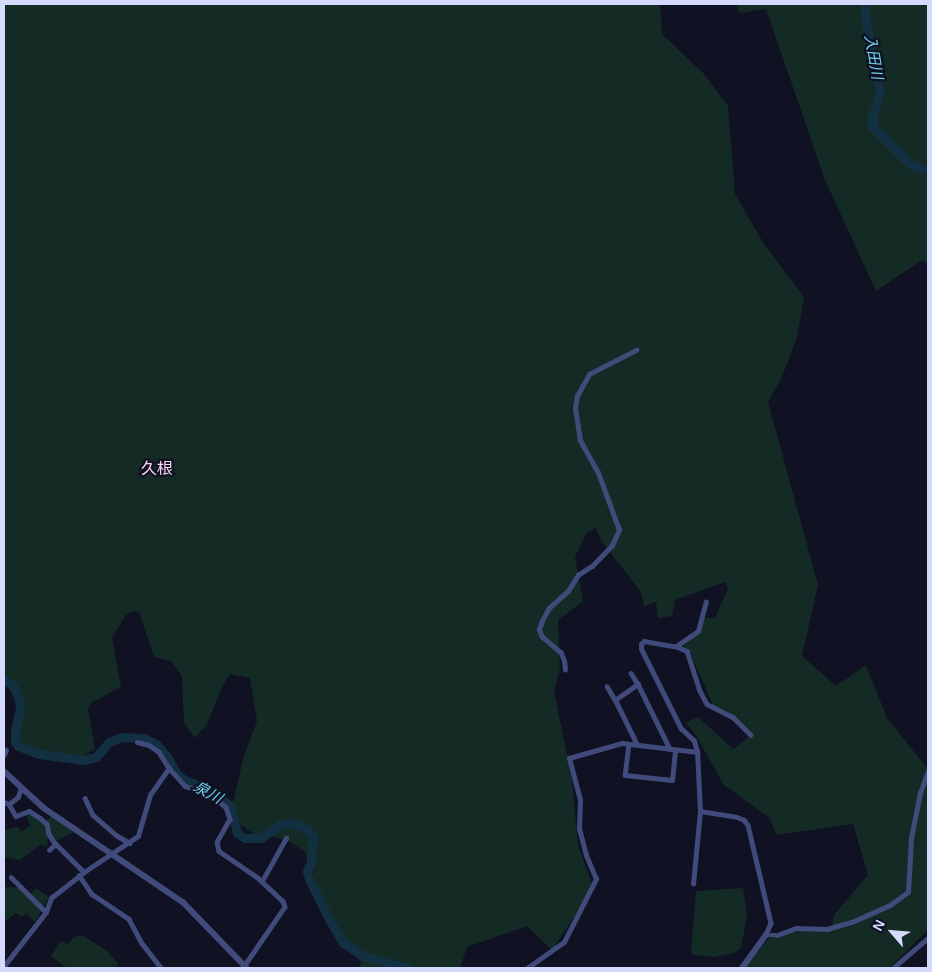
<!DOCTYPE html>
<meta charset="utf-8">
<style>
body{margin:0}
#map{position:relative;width:932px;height:972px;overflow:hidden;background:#101122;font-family:Arial,"Noto Sans JP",sans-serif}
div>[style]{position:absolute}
.green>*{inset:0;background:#142b25}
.river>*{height:9px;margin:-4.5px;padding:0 4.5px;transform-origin:4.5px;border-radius:4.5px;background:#133043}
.minor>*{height:4.5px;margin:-2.25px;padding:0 2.25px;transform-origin:2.25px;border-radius:2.25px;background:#404b7c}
.tertiary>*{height:5.5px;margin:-2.75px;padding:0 2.75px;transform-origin:2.75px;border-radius:2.75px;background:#404b7c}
span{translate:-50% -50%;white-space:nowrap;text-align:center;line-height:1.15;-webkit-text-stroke:4.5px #101122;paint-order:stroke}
.water-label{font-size:15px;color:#6dd1f0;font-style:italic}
.quarter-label{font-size:16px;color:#fbd7f6}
.frame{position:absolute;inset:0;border:5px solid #d5d9fb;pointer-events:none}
.north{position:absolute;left:867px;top:907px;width:50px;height:50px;-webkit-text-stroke:4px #101122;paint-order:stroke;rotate:297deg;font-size:14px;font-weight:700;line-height:20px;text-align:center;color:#d5d9fb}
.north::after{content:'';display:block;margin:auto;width:18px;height:22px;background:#d5d9fb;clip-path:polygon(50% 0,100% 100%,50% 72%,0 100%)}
</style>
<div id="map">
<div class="green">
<i style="clip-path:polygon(4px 4px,660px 4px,662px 34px,704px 74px,728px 106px,735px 194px,764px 244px,804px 297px,797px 337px,782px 377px,768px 402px,818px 585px,802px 656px,836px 686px,866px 665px,887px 718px,928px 769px,928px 930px,891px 966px,888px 968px,744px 968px,770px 937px,798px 931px,831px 931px,834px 915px,868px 875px,853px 824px,776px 835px,770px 818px,724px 785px,694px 732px,686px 723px,698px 717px,733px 749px,751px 735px,713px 705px,689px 650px,682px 645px,698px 633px,702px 618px,715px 618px,728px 589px,725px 582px,675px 600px,672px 616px,658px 618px,656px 602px,644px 606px,641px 592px,602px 542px,596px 528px,587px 532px,575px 557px,583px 601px,558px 620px,560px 668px,554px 691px,572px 780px,578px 845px,592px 884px,576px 914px,552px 950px,527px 926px,467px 947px,460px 968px,359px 968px,361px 963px,319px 898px,312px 869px,304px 851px,290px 842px,272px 836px,255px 835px,237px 822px,233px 804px,243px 759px,257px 721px,250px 678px,230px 674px,223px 685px,206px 726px,194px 738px,184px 722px,182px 676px,171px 661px,154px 657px,139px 612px,134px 611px,126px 615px,112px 638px,121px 687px,91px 703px,88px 709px,95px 749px,83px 756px,53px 759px,21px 747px,15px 734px,21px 702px,15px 684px,4px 677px)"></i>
<i style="clip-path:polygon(736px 4px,928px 4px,928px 265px,922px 260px,876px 291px,825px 180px,766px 9px,739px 13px)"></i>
<i style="clip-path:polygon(31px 812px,46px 826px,48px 843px,46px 847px,41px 844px,20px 860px,4px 857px,4px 830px,18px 827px,21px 832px,30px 826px,26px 814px)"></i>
<i style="clip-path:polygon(51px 816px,74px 832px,56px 841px,49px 834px,46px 820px)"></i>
<i style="clip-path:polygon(6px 887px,21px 888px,30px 895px,36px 888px,49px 897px,35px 922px,26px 914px,22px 917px,16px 913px,4px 922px,4px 889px)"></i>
<i style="clip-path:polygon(743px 888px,747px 916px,741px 948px,735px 953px,714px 957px,694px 955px,691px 952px,696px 891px)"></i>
<i style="clip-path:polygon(83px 935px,108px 952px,119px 964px,114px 968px,66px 968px,51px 956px,61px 941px,68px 944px,74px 937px)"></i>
</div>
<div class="river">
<i style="left:865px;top:4px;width:13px;rotate:90deg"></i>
<i style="left:865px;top:17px;width:77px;rotate:78.8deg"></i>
<i style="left:880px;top:93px;width:25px;rotate:108deg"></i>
<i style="left:872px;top:117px;width:9px;rotate:90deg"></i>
<i style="left:872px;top:126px;width:55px;rotate:45deg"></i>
<i style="left:911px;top:165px;width:18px;rotate:19deg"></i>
<i style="left:4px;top:679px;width:11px;rotate:38deg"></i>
<i style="left:13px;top:686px;width:14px;rotate:65deg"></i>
<i style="left:19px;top:699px;width:9px;rotate:84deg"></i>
<i style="left:20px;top:708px;width:25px;rotate:102deg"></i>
<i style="left:15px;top:732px;width:10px;rotate:90deg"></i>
<i style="left:15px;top:742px;width:5px;rotate:53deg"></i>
<i style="left:18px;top:746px;width:22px;rotate:21deg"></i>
<i style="left:39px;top:754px;width:44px;rotate:7.8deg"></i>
<i style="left:83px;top:760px;width:13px;rotate:-13deg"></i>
<i style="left:96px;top:757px;width:20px;rotate:-49deg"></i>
<i style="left:109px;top:742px;width:14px;rotate:-21deg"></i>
<i style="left:122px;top:737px;width:22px;rotate:3deg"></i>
<i style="left:144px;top:738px;width:13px;rotate:27deg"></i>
<i style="left:156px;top:744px;width:15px;rotate:48deg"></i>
<i style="left:166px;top:755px;width:21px;rotate:61deg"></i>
<i style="left:176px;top:773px;width:9px;rotate:41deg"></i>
<i style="left:183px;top:779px;width:28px;rotate:23deg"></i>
<i style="left:209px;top:790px;width:26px;rotate:36deg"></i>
<i style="left:230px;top:805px;width:29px;rotate:76deg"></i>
<i style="left:237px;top:833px;width:9px;rotate:32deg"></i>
<i style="left:245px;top:838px;width:16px"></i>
<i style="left:261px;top:838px;width:24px;rotate:-35deg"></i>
<i style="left:281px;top:824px;width:5px;rotate:-11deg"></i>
<i style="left:286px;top:823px;width:13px;rotate:9deg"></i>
<i style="left:299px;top:825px;width:9px;rotate:27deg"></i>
<i style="left:307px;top:829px;width:10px;rotate:53deg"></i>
<i style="left:313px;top:837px;width:25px;rotate:95deg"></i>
<i style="left:311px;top:862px;width:10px;rotate:114deg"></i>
<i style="left:307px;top:871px;width:8px;rotate:76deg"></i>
<i style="left:309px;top:879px;width:45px;rotate:63.4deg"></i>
<i style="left:329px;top:919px;width:28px;rotate:60deg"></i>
<i style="left:343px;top:943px;width:24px;rotate:33deg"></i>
<i style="left:363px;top:956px;width:46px;rotate:15.3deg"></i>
</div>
<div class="minor">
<i style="left:676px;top:646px;width:27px;rotate:-34deg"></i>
<i style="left:698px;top:631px;width:30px;rotate:-75deg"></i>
<i style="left:565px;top:670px;width:9px;rotate:-96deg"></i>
<i style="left:564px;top:661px;width:9px;rotate:-111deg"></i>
<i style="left:561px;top:653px;width:25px;rotate:-140deg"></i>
<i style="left:542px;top:637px;width:8px;rotate:-113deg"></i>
<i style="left:539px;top:630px;width:9px;rotate:-72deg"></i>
<i style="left:542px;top:621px;width:15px;rotate:-62deg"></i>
<i style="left:549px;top:608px;width:25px;rotate:-42deg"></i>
<i style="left:568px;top:591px;width:19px;rotate:-58deg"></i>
<i style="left:578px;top:575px;width:17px;rotate:-33deg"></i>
<i style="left:592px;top:566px;width:29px;rotate:-46deg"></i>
<i style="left:612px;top:545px;width:17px;rotate:-65deg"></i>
<i style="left:619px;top:530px;width:61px;rotate:-110.2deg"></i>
<i style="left:598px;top:473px;width:38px;rotate:-119deg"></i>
<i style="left:580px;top:440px;width:32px;rotate:-99deg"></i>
<i style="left:575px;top:408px;width:12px;rotate:-81deg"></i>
<i style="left:577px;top:396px;width:25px;rotate:-61deg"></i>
<i style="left:589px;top:374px;width:53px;rotate:-27.1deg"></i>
<i style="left:631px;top:673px;width:13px;rotate:58deg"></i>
<i style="left:607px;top:686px;width:16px;rotate:60deg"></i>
<i style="left:137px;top:742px;width:12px;rotate:14deg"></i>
<i style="left:149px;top:745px;width:12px;rotate:35deg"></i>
<i style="left:159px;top:752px;width:19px;rotate:58deg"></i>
<i style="left:629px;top:744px;width:31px;rotate:97deg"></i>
<i style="left:625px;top:775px;width:47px;rotate:6.1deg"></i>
<i style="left:672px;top:780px;width:30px;rotate:-84deg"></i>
<i style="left:637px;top:745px;width:50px;rotate:-116.1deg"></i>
<i style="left:615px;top:700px;width:28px;rotate:-35deg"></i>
<i style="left:638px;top:684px;width:72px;rotate:63.8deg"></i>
<i style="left:4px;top:755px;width:5px;rotate:-68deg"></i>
<i style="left:85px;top:798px;width:19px;rotate:65deg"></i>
<i style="left:93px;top:815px;width:30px;rotate:41deg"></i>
<i style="left:116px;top:835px;width:16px;rotate:30deg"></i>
<i style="left:4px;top:802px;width:5px;rotate:22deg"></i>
<i style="left:9px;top:804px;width:14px;rotate:60deg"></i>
<i style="left:16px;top:816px;width:14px;rotate:-21deg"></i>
<i style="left:29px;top:811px;width:13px;rotate:32deg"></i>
<i style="left:40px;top:818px;width:9px;rotate:41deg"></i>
<i style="left:47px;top:824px;width:10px;rotate:79deg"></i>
<i style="left:49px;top:834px;width:9px;rotate:58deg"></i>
<i style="left:54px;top:842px;width:42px;rotate:45deg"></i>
<i style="left:9px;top:804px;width:11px;rotate:-38deg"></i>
<i style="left:18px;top:797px;width:9px;rotate:-72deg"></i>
<i style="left:700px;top:811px;width:37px;rotate:9deg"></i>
<i style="left:737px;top:817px;width:8px;rotate:23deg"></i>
<i style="left:744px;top:820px;width:6px;rotate:51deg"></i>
<i style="left:748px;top:825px;width:101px;rotate:76.8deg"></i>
<i style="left:771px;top:923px;width:13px;rotate:113deg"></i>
<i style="left:766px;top:935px;width:11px"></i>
<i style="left:777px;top:935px;width:20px;rotate:-20deg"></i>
<i style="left:796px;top:928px;width:31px;rotate:2deg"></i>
<i style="left:827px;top:929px;width:26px;rotate:-16deg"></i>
<i style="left:852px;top:922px;width:42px;rotate:-24.1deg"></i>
<i style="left:890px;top:905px;width:22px;rotate:-36deg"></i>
<i style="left:908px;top:892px;width:54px;rotate:-86.8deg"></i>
<i style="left:911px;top:838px;width:46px;rotate:-78.7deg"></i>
<i style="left:920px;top:793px;width:23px;rotate:-70deg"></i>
<i style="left:49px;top:850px;width:9px;rotate:-41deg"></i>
<i style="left:79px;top:875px;width:23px;rotate:56deg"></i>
<i style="left:92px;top:894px;width:45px;rotate:34deg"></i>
<i style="left:129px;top:919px;width:26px;rotate:62deg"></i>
<i style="left:141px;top:942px;width:33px;rotate:52deg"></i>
<i style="left:11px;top:877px;width:49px;rotate:45deg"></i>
<i style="left:262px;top:881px;width:49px;rotate:-60.8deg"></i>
<i style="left:693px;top:884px;width:73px;rotate:-84.5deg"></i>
<i style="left:700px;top:811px;width:59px;rotate:-92.9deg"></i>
<i style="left:697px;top:752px;width:11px;rotate:-105deg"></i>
<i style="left:694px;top:741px;width:18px;rotate:-137deg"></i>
<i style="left:681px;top:729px;width:89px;rotate:-116.6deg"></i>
<i style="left:641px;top:649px;width:5px;rotate:-90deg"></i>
<i style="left:641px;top:644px;width:4px;rotate:-45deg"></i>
<i style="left:644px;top:641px;width:35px;rotate:10deg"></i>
<i style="left:678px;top:647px;width:10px;rotate:24deg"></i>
<i style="left:687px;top:651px;width:40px;rotate:72deg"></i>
<i style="left:699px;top:689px;width:17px;rotate:62deg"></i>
<i style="left:707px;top:704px;width:29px;rotate:27deg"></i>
<i style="left:733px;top:717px;width:25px;rotate:45deg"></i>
<i style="left:4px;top:966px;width:68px;rotate:-52.1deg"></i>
<i style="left:46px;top:912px;width:15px;rotate:-70deg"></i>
<i style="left:51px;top:898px;width:42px;rotate:-38.2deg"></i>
<i style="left:84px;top:872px;width:65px;rotate:-33.7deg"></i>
<i style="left:138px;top:836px;width:43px;rotate:-73.7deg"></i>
<i style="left:150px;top:795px;width:33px;rotate:-55deg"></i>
<i style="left:169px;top:768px;width:24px;rotate:48deg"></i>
<i style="left:185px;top:786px;width:28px;rotate:19deg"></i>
<i style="left:211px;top:795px;width:19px;rotate:39deg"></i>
<i style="left:226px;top:807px;width:13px;rotate:72deg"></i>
<i style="left:230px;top:819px;width:26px;rotate:119deg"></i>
<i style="left:217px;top:842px;width:9px;rotate:77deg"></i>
<i style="left:219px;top:851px;width:46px;rotate:34.4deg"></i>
<i style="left:257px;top:877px;width:35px;rotate:43deg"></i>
<i style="left:283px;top:901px;width:6px;rotate:72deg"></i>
<i style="left:285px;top:907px;width:74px;rotate:124.5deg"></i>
<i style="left:527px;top:968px;width:45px;rotate:-35.1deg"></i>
<i style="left:564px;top:942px;width:71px;rotate:-63.1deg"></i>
<i style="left:596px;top:879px;width:26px;rotate:-113deg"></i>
<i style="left:586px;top:855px;width:27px;rotate:-105deg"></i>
<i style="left:579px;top:829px;width:29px;rotate:-88deg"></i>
<i style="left:580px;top:800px;width:43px;rotate:-104.7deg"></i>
<i style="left:569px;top:758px;width:55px;rotate:-15.8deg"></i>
<i style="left:622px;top:743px;width:76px;rotate:6.8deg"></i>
<i style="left:893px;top:968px;width:46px;rotate:-40.6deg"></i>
</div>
<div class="tertiary">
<i style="left:4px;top:771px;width:54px;rotate:42.8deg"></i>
<i style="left:44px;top:808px;width:168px;rotate:34.1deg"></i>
<i style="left:183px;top:902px;width:92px;rotate:45.9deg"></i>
<i style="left:742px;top:968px;width:41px;rotate:-54deg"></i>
</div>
<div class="water-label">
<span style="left:874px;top:57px;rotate:80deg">入田川</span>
<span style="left:208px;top:792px;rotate:29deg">泉川</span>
</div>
<div class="quarter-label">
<span style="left:157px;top:469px">久根</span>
</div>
<div class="frame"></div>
<div class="north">N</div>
</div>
